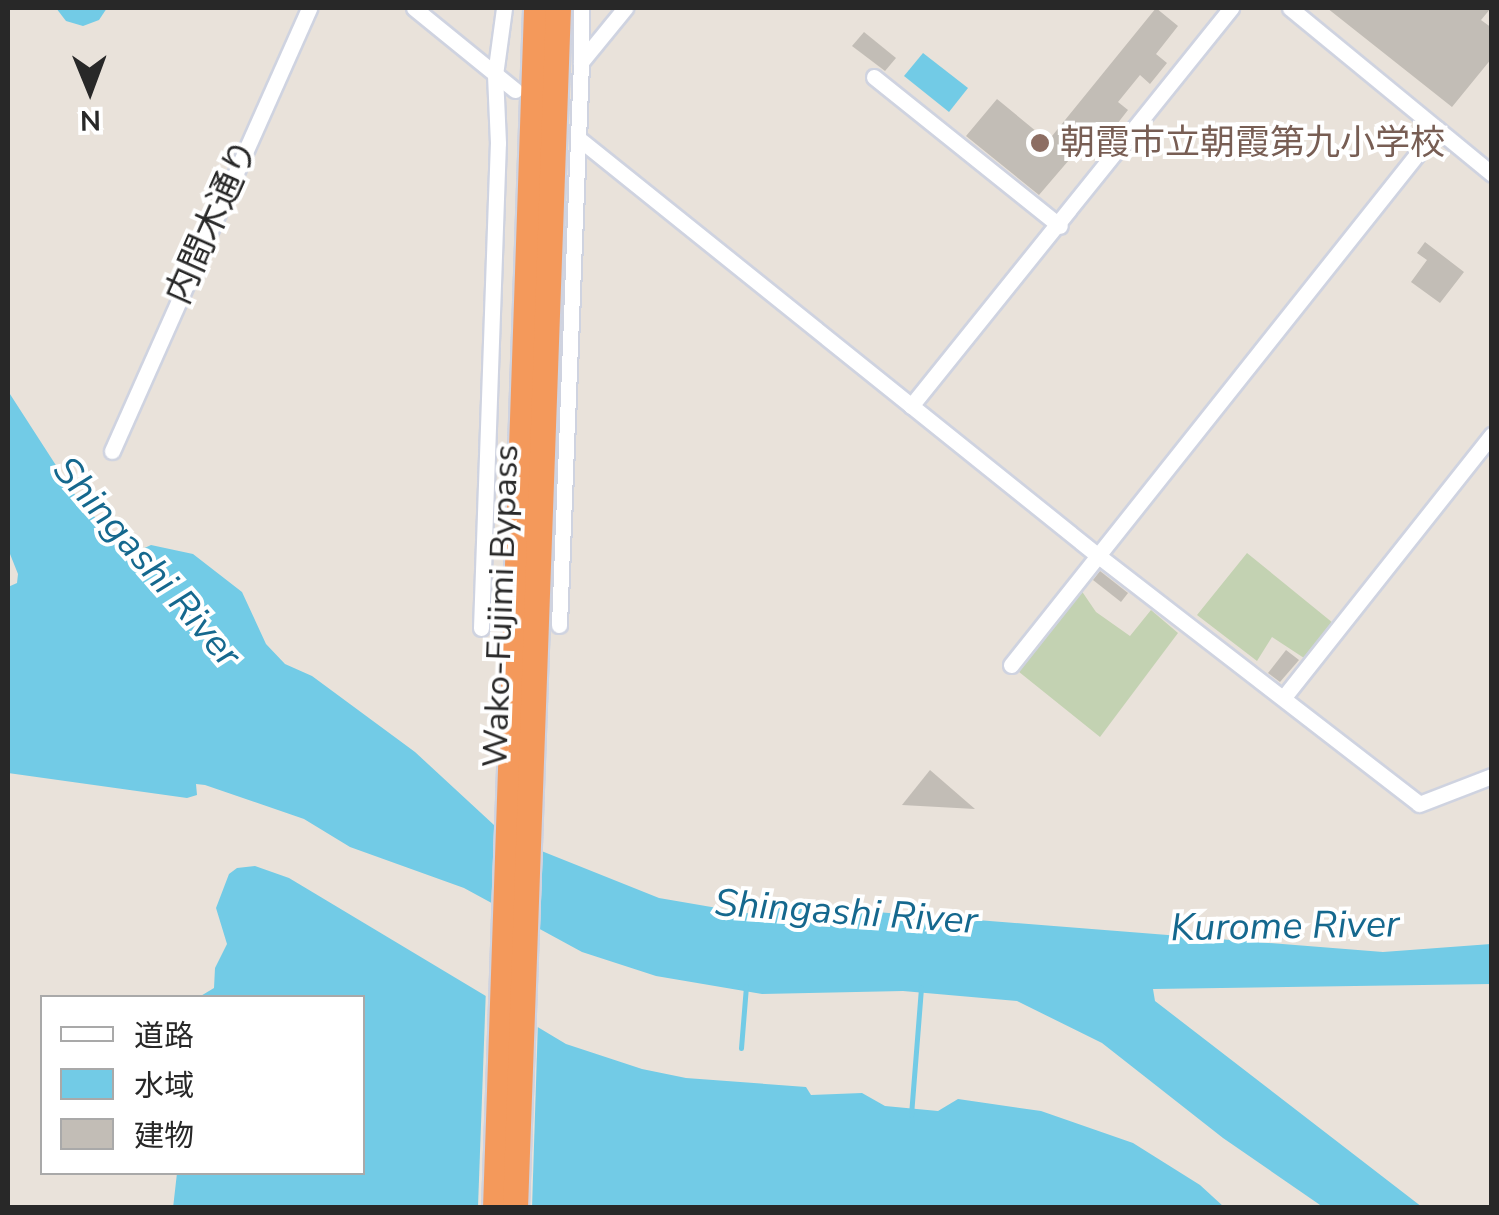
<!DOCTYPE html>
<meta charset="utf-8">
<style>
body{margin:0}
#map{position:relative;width:1499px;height:1215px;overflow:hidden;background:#e9e2da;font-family:"Nunito Sans","Noto Sans JP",sans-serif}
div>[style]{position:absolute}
.cemetery>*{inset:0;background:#c3d2b2}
.water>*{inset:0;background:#72cbe6}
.pier>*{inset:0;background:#e9e2da}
.stream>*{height:5px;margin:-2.5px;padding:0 2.5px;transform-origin:2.5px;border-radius:2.5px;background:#72cbe6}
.building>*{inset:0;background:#c2bdb6}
.roads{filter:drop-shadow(2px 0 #cfd3e0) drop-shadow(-2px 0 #cfd3e0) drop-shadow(0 2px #cfd3e0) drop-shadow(0 -2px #cfd3e0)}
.minor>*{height:15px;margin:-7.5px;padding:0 7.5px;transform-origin:7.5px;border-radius:7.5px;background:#fff}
.highway>*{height:25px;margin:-12.5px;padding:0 12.5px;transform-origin:12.5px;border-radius:12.5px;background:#f4995b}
.dots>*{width:28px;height:28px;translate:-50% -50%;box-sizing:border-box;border:5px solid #fff;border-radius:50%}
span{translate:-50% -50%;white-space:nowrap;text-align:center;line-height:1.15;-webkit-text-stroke:8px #fff;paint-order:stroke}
.education-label{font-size:35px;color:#785e54}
.left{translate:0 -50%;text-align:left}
.street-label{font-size:35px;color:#282828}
.water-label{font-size:38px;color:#15688e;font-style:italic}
.frame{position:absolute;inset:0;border:10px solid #282828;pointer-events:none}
.legend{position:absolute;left:40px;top:995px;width:325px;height:180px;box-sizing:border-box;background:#fff;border:2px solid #a9a9a9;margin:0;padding:12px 18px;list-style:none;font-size:30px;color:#282828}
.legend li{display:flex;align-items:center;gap:20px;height:50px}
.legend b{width:50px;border:2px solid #a9a9a9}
.north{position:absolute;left:40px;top:40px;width:100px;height:100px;-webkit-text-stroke:8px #fff;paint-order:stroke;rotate:179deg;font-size:28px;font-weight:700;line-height:40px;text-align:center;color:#282828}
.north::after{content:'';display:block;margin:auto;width:35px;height:45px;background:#282828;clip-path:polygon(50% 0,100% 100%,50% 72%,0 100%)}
</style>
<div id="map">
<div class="cemetery">
<i style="clip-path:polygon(1247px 553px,1333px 623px,1304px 658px,1272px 637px,1257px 661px,1197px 615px)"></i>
<i style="clip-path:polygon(1081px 590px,1096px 612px,1130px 636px,1151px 610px,1178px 633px,1100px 737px,1014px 668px)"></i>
</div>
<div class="water">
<i style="clip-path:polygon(56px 8px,107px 8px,99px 20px,83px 26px,66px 21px)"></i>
<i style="clip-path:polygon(923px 53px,968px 88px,949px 112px,904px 76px)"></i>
<i style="clip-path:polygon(8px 391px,79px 501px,127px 550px,136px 552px,151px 545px,193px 554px,242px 592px,266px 644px,285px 664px,312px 676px,415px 752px,494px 825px,539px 850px,659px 898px,758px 915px,788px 905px,1383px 952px,1491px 944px,1491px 984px,1153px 989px,1155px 1001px,1422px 1207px,1323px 1207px,1223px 1138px,1102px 1043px,1017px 1001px,903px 991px,762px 994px,656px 976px,582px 952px,464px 888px,350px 847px,304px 819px,205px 785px,196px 784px,197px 795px,187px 798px,8px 773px,8px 587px,17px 583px,18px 574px,8px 549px)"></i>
<i style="clip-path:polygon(255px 866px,289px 878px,566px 1044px,642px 1069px,686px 1078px,806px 1087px,811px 1095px,862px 1093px,885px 1106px,938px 1111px,958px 1099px,1041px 1111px,1133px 1143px,1200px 1185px,1224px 1207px,173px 1208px,177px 1173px,362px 1172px,362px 998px,199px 997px,214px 988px,215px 968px,227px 944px,216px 908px,229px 874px,237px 868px)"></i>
</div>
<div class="pier">
<i style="clip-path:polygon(486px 988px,538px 1021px,532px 1208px,478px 1207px)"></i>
</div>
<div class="stream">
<i style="left:741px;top:1048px;width:62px;rotate:-85.4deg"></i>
<i style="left:911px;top:1115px;width:128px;rotate:-85.5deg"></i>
</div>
<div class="building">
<i style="clip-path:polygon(1156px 8px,1178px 26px,1156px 54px,1167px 63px,1150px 84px,1140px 75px,1118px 102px,1128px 110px,1110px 133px,1099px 125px,1039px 195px,966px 136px,997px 99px,1048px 141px)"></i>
<i style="clip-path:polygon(1327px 8px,1491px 8px,1481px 20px,1492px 28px,1492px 58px,1452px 107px)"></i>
<i style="clip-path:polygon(864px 32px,896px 58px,885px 71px,852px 46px)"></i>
<i style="clip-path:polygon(1425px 242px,1464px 272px,1440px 303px,1411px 282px,1427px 260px,1417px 253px)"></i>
<i style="clip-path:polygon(1100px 571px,1128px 593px,1121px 602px,1093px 580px)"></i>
<i style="clip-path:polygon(1286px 650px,1299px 660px,1280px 682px,1268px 673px)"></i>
<i style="clip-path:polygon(930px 770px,975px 809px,902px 805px)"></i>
</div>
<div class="roads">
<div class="minor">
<i style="left:414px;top:8px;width:130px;rotate:39.1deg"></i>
<i style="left:1290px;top:8px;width:261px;rotate:39.4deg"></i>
<i style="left:581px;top:62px;width:54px;rotate:-90deg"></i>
<i style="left:874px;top:77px;width:238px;rotate:38.7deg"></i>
<i style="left:578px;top:138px;width:664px;rotate:38.77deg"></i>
<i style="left:1096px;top:554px;width:408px;rotate:37.7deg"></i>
<i style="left:1419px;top:804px;width:78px;rotate:-21deg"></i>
<i style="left:911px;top:406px;width:511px;rotate:-51.2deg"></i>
<i style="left:112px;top:451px;width:485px;rotate:-66deg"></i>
<i style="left:559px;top:625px;width:563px;rotate:-87.76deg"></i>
<i style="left:581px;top:62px;width:70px;rotate:-50.8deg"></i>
<i style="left:481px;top:628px;width:485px;rotate:-88deg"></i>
<i style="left:498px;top:143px;width:68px;rotate:-92.5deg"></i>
<i style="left:495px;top:75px;width:68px;rotate:-82.3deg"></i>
<i style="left:1011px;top:665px;width:685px;rotate:-51.52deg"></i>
<i style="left:1284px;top:697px;width:335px;rotate:-51.6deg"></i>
</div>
<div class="highway">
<i style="left:495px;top:1208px;width:1201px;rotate:-88.04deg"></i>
<i style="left:515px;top:1208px;width:1201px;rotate:-87.95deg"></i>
</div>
</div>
<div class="dots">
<i style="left:1040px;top:143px;background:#8d6e63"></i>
</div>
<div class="education-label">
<span class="left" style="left:1060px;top:143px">朝霞市立朝霞第九小学校</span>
</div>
<div class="street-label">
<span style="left:212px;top:222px;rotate:-66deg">内間木通り</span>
<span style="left:501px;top:606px;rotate:-88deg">Wako-Fujimi Bypass</span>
</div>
<div class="water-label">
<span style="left:147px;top:562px;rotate:49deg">Shingashi River</span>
<span style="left:846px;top:912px;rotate:4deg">Shingashi River</span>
<span style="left:1285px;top:926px;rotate:-1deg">Kurome River</span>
</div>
<div class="frame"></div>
<ul class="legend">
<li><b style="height:12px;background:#fff"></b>道路</li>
<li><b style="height:28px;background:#72cbe6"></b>水域</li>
<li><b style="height:28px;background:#c2bdb6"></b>建物</li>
</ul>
<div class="north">N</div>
</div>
